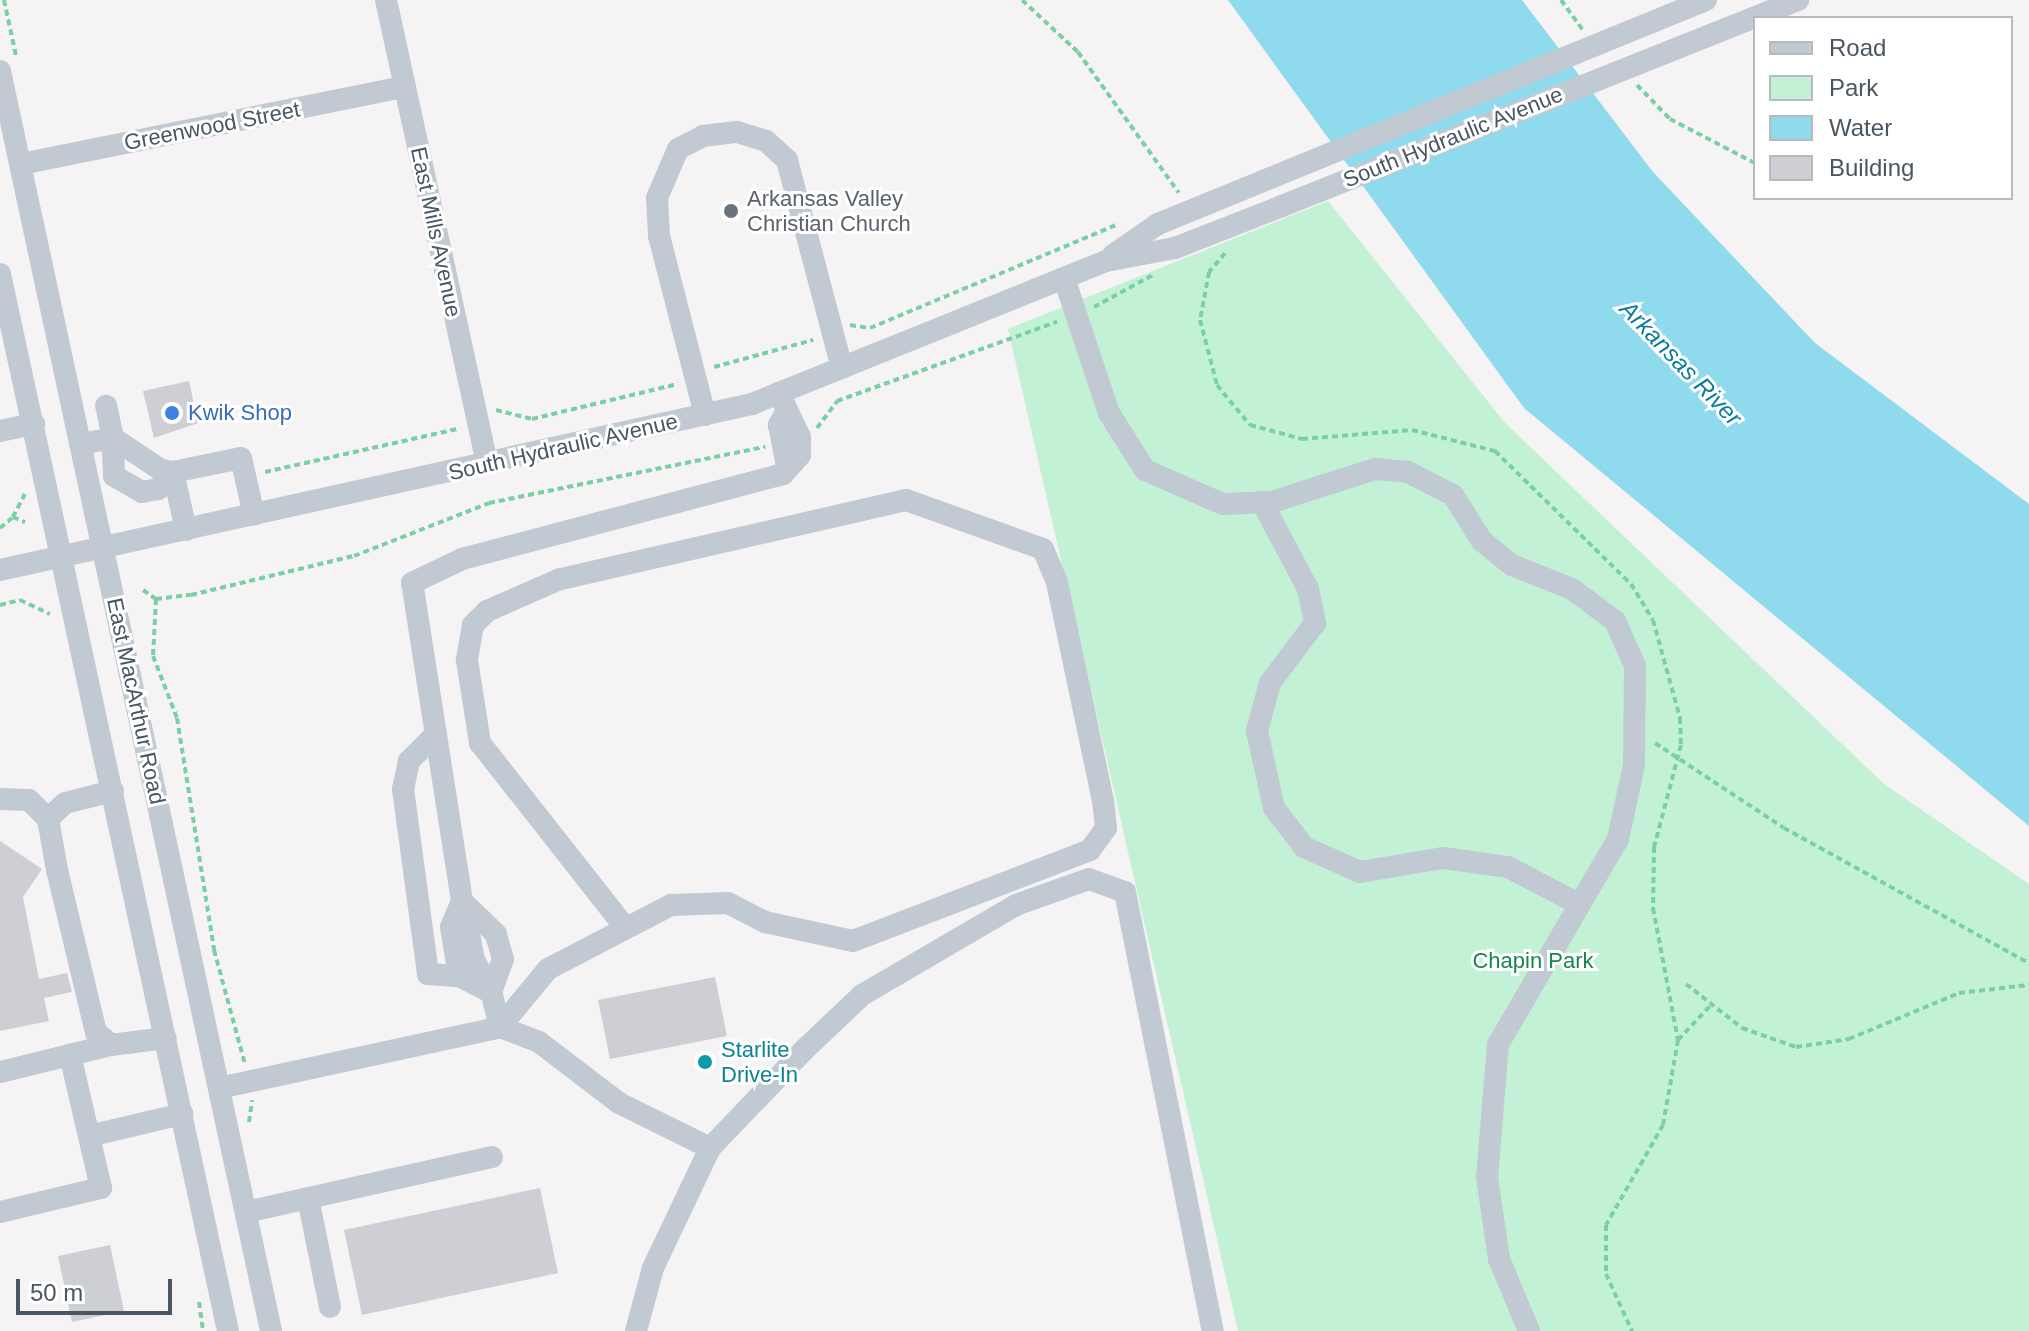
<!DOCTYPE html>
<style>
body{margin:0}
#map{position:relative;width:2029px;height:1331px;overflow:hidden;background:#f5f3f3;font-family:Arial,sans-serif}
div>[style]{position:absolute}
.green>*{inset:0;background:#c3f1d5}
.water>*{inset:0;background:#90daee}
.building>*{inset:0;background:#cdcfd5}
.path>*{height:4px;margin-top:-2px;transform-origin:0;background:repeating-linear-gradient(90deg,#7ad0a6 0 6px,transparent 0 10px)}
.minor>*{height:22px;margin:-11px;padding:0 11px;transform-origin:11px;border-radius:11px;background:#c1cad2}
.dots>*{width:22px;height:22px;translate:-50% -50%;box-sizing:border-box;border:4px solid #fff;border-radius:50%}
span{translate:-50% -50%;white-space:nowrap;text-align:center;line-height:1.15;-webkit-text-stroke:6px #fff;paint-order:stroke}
.street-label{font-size:22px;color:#4a5661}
.worship-label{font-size:22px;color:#5b616d}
.left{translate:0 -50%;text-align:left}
.shop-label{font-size:22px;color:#366cbe}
.park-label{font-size:22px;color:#17864f}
.culture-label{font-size:22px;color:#0d838f}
.water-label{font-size:24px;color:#0c7c9b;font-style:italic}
.legend{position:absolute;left:1753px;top:16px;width:260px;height:184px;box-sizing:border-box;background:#fff;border:2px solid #b7bbc0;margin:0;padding:10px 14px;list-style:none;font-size:24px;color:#4a5661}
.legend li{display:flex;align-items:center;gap:16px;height:40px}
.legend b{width:40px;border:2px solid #b7bbc0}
.scale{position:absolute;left:16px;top:1279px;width:156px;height:36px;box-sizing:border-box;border:4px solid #4a5661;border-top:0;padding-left:10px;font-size:24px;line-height:28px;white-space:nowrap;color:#4a5661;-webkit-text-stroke:6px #fff;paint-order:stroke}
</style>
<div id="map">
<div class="green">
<i style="clip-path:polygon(1328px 201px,1505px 423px,1884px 784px,2029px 884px,2029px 1331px,1238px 1331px,1008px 329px)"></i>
</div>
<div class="water">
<i style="clip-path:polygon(1228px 0,1522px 0,1653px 172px,1815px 343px,2029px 504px,2029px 826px,1524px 408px)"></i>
</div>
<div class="building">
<i style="clip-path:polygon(189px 381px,198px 423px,154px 438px,143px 391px)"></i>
<i style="clip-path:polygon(0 841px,42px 869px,23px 897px,39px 979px,67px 973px,72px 992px,44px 998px,49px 1021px,0 1031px)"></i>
<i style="clip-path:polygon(715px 977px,727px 1036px,610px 1059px,598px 1000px)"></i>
<i style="clip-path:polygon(540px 1188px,558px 1273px,362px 1315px,344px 1230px)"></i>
<i style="clip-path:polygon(110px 1245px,124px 1311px,72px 1322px,58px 1256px)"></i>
</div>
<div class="path">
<i style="left:4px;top:0;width:57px;rotate:77.9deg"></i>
<i style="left:1022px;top:0;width:76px;rotate:42.9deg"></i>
<i style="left:1078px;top:52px;width:173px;rotate:54.4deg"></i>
<i style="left:1561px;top:0;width:37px;rotate:54deg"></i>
<i style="left:1637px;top:85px;width:47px;rotate:45.9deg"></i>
<i style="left:1670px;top:119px;width:96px;rotate:27.4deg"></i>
<i style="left:1225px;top:253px;width:25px;rotate:130deg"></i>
<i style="left:1209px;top:272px;width:49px;rotate:100.6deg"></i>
<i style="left:1200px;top:320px;width:67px;rotate:75.3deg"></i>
<i style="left:1217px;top:385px;width:52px;rotate:50.5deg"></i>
<i style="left:1250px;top:425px;width:54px;rotate:15.1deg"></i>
<i style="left:1302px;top:439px;width:110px;rotate:-4.7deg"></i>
<i style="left:1412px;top:430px;width:86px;rotate:14.2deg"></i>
<i style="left:1495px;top:451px;width:190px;rotate:44.4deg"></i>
<i style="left:1631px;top:584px;width:42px;rotate:58.6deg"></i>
<i style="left:1653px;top:620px;width:102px;rotate:74.6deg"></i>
<i style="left:1680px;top:718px;width:27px;rotate:88deg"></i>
<i style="left:1681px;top:745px;width:106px;rotate:104.8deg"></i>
<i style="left:1654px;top:847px;width:61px;rotate:90.9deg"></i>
<i style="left:1653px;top:908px;width:134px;rotate:79.3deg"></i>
<i style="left:1678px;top:1040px;width:86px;rotate:100deg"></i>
<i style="left:1663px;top:1125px;width:115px;rotate:119.7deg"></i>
<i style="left:1606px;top:1225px;width:49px;rotate:90deg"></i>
<i style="left:1606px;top:1274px;width:63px;rotate:65.5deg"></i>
<i style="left:1094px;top:307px;width:67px;rotate:-28.5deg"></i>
<i style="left:850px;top:325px;width:20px;rotate:9deg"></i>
<i style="left:870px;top:328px;width:267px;rotate:-22.7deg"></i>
<i style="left:714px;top:367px;width:103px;rotate:-15.3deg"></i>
<i style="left:496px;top:410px;width:37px;rotate:14deg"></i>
<i style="left:532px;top:419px;width:150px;rotate:-13.5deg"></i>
<i style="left:817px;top:428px;width:34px;rotate:-53deg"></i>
<i style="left:837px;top:401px;width:234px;rotate:-19.8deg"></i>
<i style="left:265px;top:472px;width:198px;rotate:-12.6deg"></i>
<i style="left:25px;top:494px;width:26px;rotate:118deg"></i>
<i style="left:13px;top:517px;width:13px;rotate:23deg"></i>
<i style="left:0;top:528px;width:17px;rotate:-40deg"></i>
<i style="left:143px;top:590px;width:16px;rotate:35deg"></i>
<i style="left:156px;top:599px;width:35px;rotate:-7deg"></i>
<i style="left:191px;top:595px;width:168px;rotate:-13.5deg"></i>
<i style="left:354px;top:556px;width:145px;rotate:-21.4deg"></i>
<i style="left:489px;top:503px;width:282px;rotate:-11.5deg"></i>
<i style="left:156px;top:599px;width:57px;rotate:93deg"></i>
<i style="left:153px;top:656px;width:66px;rotate:68.8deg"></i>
<i style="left:177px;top:718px;width:235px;rotate:80.9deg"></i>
<i style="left:214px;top:950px;width:118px;rotate:74.8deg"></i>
<i style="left:0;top:605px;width:21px;rotate:-14deg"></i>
<i style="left:20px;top:600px;width:33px;rotate:25deg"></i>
<i style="left:1655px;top:743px;width:154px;rotate:33.4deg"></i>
<i style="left:1784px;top:828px;width:280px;rotate:28.9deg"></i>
<i style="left:1686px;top:984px;width:71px;rotate:38.2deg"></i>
<i style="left:1742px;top:1028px;width:57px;rotate:19.4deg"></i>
<i style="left:1796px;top:1047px;width:54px;rotate:-8.6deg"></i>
<i style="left:1849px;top:1039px;width:119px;rotate:-22.7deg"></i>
<i style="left:1959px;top:993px;width:70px;rotate:-6.5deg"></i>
<i style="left:1678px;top:1040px;width:48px;rotate:-46.7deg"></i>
<i style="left:249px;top:1122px;width:22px;rotate:-82deg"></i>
<i style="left:199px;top:1302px;width:29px;rotate:82deg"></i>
</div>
<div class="minor">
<i style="left:386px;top:0;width:474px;rotate:77.7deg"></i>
<i style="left:0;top:71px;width:1289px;rotate:77.86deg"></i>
<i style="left:21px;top:164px;width:391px;rotate:-11.4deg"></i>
<i style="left:1113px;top:255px;width:55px;rotate:-34.6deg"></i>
<i style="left:1158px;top:224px;width:592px;rotate:-22.23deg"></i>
<i style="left:0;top:274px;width:1081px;rotate:77.83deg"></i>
<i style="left:1064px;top:278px;width:142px;rotate:71.6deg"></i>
<i style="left:1109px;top:413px;width:67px;rotate:57.7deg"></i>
<i style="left:1145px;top:470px;width:85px;rotate:23.6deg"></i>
<i style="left:1223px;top:504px;width:49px;rotate:-2.3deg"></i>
<i style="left:1272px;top:502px;width:108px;rotate:-17.8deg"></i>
<i style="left:1375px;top:469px;width:33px;rotate:5deg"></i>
<i style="left:1408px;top:472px;width:51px;rotate:27.1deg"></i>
<i style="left:1453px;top:495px;width:54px;rotate:57.8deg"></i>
<i style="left:1482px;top:541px;width:38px;rotate:39deg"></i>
<i style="left:1512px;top:565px;width:65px;rotate:21.8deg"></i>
<i style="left:1572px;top:589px;width:54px;rotate:36.7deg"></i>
<i style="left:1615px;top:621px;width:49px;rotate:66deg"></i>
<i style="left:1635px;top:666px;width:99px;rotate:90.6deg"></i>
<i style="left:1634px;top:765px;width:76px;rotate:102.2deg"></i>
<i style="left:1618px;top:839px;width:238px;rotate:120.3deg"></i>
<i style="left:1498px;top:1044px;width:133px;rotate:94.7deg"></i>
<i style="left:1487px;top:1177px;width:83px;rotate:81.7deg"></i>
<i style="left:1499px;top:1259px;width:78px;rotate:67.4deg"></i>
<i style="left:785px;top:414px;width:13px;rotate:119deg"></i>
<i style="left:779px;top:425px;width:43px;rotate:79.2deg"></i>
<i style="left:705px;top:415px;width:185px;rotate:-104.4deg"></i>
<i style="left:659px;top:236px;width:38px;rotate:-93deg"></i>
<i style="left:657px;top:198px;width:53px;rotate:-66.8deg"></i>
<i style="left:678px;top:149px;width:28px;rotate:-27deg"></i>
<i style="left:703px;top:136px;width:34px;rotate:-7deg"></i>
<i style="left:737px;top:132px;width:30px;rotate:17deg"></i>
<i style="left:766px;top:141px;width:28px;rotate:42deg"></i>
<i style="left:787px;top:160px;width:215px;rotate:75.2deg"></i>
<i style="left:0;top:431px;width:35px;rotate:-12deg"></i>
<i style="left:113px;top:438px;width:58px;rotate:33.7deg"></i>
<i style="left:161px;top:470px;width:12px;rotate:9deg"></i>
<i style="left:173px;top:472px;width:23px;rotate:131deg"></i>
<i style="left:158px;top:489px;width:16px;rotate:169deg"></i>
<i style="left:142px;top:492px;width:32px;rotate:-150deg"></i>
<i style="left:114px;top:476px;width:38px;rotate:-92deg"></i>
<i style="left:80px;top:444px;width:34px;rotate:-10deg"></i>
<i style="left:113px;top:438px;width:33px;rotate:-102deg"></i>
<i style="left:1262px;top:502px;width:98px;rotate:62.1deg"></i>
<i style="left:1308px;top:589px;width:35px;rotate:78deg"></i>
<i style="left:1315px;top:623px;width:75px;rotate:126.9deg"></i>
<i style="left:1270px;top:683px;width:50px;rotate:105.2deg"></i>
<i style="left:1257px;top:731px;width:79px;rotate:77.6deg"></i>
<i style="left:1274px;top:808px;width:49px;rotate:52.4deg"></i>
<i style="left:1304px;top:847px;width:61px;rotate:24.1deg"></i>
<i style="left:1360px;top:872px;width:84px;rotate:-9.6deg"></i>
<i style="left:1443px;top:858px;width:66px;rotate:7.9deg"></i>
<i style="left:1508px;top:867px;width:78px;rotate:27.6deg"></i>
<i style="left:186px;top:530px;width:59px;rotate:-102.6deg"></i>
<i style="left:173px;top:472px;width:69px;rotate:-11.6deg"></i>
<i style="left:241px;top:458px;width:58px;rotate:77.2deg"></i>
<i style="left:0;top:570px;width:770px;rotate:-12.45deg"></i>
<i style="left:752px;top:404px;width:382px;rotate:-22deg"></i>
<i style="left:1106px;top:261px;width:70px;rotate:-10.7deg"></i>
<i style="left:1175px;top:248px;width:115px;rotate:-21.4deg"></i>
<i style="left:1282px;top:206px;width:556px;rotate:-21.76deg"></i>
<i style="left:432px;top:738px;width:33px;rotate:135deg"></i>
<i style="left:409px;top:761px;width:29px;rotate:102deg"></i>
<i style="left:403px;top:789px;width:187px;rotate:82.3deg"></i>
<i style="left:428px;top:974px;width:31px;rotate:4deg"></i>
<i style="left:113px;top:791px;width:49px;rotate:166deg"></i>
<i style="left:65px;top:803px;width:23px;rotate:137deg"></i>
<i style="left:48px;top:819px;width:52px;rotate:80deg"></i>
<i style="left:57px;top:870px;width:167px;rotate:76.5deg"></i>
<i style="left:96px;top:1032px;width:20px;rotate:41deg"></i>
<i style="left:111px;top:1045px;width:55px;rotate:-7.3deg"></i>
<i style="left:0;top:799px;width:29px;rotate:2deg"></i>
<i style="left:29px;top:800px;width:27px;rotate:45deg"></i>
<i style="left:462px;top:901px;width:28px;rotate:113deg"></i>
<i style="left:451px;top:927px;width:50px;rotate:80.7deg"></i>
<i style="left:459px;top:976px;width:36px;rotate:27deg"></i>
<i style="left:463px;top:902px;width:59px;rotate:79.3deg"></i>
<i style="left:474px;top:960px;width:36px;rotate:62deg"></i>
<i style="left:500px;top:1027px;width:75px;rotate:-50.4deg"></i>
<i style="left:548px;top:969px;width:139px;rotate:-27.5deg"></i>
<i style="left:671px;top:905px;width:57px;rotate:-2deg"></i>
<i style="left:728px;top:903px;width:42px;rotate:27.2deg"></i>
<i style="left:765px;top:922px;width:90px;rotate:12.2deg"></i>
<i style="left:853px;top:941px;width:254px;rotate:-21deg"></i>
<i style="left:1090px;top:850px;width:27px;rotate:-54deg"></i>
<i style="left:1106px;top:828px;width:27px;rotate:-96deg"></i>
<i style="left:1103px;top:801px;width:224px;rotate:-101.9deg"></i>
<i style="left:1057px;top:582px;width:36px;rotate:-113deg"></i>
<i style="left:1043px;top:549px;width:145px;rotate:-160.3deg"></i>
<i style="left:906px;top:500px;width:355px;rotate:167.1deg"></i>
<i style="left:560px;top:579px;width:80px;rotate:156.3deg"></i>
<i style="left:487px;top:611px;width:20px;rotate:135deg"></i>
<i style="left:473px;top:625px;width:36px;rotate:100deg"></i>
<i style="left:467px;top:660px;width:84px;rotate:81.1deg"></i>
<i style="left:480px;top:743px;width:233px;rotate:51.8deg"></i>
<i style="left:500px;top:1027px;width:36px;rotate:-104deg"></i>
<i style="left:491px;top:992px;width:35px;rotate:-70deg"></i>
<i style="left:503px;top:959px;width:26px;rotate:-106deg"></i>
<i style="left:496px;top:934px;width:47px;rotate:-135.9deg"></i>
<i style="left:462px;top:901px;width:322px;rotate:-98.9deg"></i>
<i style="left:412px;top:583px;width:55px;rotate:-25.6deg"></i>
<i style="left:462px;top:559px;width:332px;rotate:-14.8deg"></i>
<i style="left:783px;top:474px;width:25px;rotate:-48deg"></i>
<i style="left:800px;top:455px;width:18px;rotate:-90deg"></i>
<i style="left:800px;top:437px;width:49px;rotate:-115.5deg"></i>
<i style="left:0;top:1072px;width:114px;rotate:-13.7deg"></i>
<i style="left:219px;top:1088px;width:288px;rotate:-12.2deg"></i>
<i style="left:500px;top:1027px;width:42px;rotate:21deg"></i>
<i style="left:539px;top:1042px;width:101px;rotate:37.3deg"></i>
<i style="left:619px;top:1103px;width:102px;rotate:26.3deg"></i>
<i style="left:89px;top:1136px;width:96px;rotate:-13.3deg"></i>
<i style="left:308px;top:1198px;width:111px;rotate:78.6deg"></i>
<i style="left:0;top:1212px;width:104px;rotate:-13.4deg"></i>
<i style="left:101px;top:1188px;width:137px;rotate:-103.1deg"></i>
<i style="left:246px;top:1212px;width:252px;rotate:-12.6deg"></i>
<i style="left:636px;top:1331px;width:65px;rotate:-74.9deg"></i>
<i style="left:653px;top:1268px;width:133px;rotate:-64.6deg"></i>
<i style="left:710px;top:1148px;width:136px;rotate:-46.2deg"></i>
<i style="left:804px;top:1050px;width:80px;rotate:-43.5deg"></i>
<i style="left:862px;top:995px;width:178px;rotate:-30.3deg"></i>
<i style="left:1016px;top:905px;width:77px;rotate:-19.6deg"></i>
<i style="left:1089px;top:879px;width:38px;rotate:20deg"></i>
<i style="left:1125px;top:892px;width:448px;rotate:78.7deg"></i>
</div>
<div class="dots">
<i style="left:731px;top:211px;background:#6b7280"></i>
<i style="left:172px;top:413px;background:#3f7fe0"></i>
<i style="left:705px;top:1062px;background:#0f9aa8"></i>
</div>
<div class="street-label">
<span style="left:212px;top:126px;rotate:-11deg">Greenwood Street</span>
<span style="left:1453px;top:137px;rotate:-22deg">South Hydraulic Avenue</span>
<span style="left:436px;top:232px;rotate:78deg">East Mills Avenue</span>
<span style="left:563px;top:447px;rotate:-13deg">South Hydraulic Avenue</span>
<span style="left:136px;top:701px;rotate:78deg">East MacArthur Road</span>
</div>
<div class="worship-label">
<span class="left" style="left:747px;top:211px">Arkansas Valley<br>Christian Church</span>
</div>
<div class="shop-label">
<span class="left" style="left:188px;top:413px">Kwik Shop</span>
</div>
<div class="park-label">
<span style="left:1533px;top:961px">Chapin Park</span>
</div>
<div class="culture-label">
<span class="left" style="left:721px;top:1062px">Starlite<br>Drive-In</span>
</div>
<div class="water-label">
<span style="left:1681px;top:363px;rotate:46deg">Arkansas River</span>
</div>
<ul class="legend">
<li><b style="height:10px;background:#c1cad2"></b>Road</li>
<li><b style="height:22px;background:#c3f1d5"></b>Park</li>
<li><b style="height:22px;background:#90daee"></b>Water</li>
<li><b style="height:22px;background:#cdcfd5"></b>Building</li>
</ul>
<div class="scale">50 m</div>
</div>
